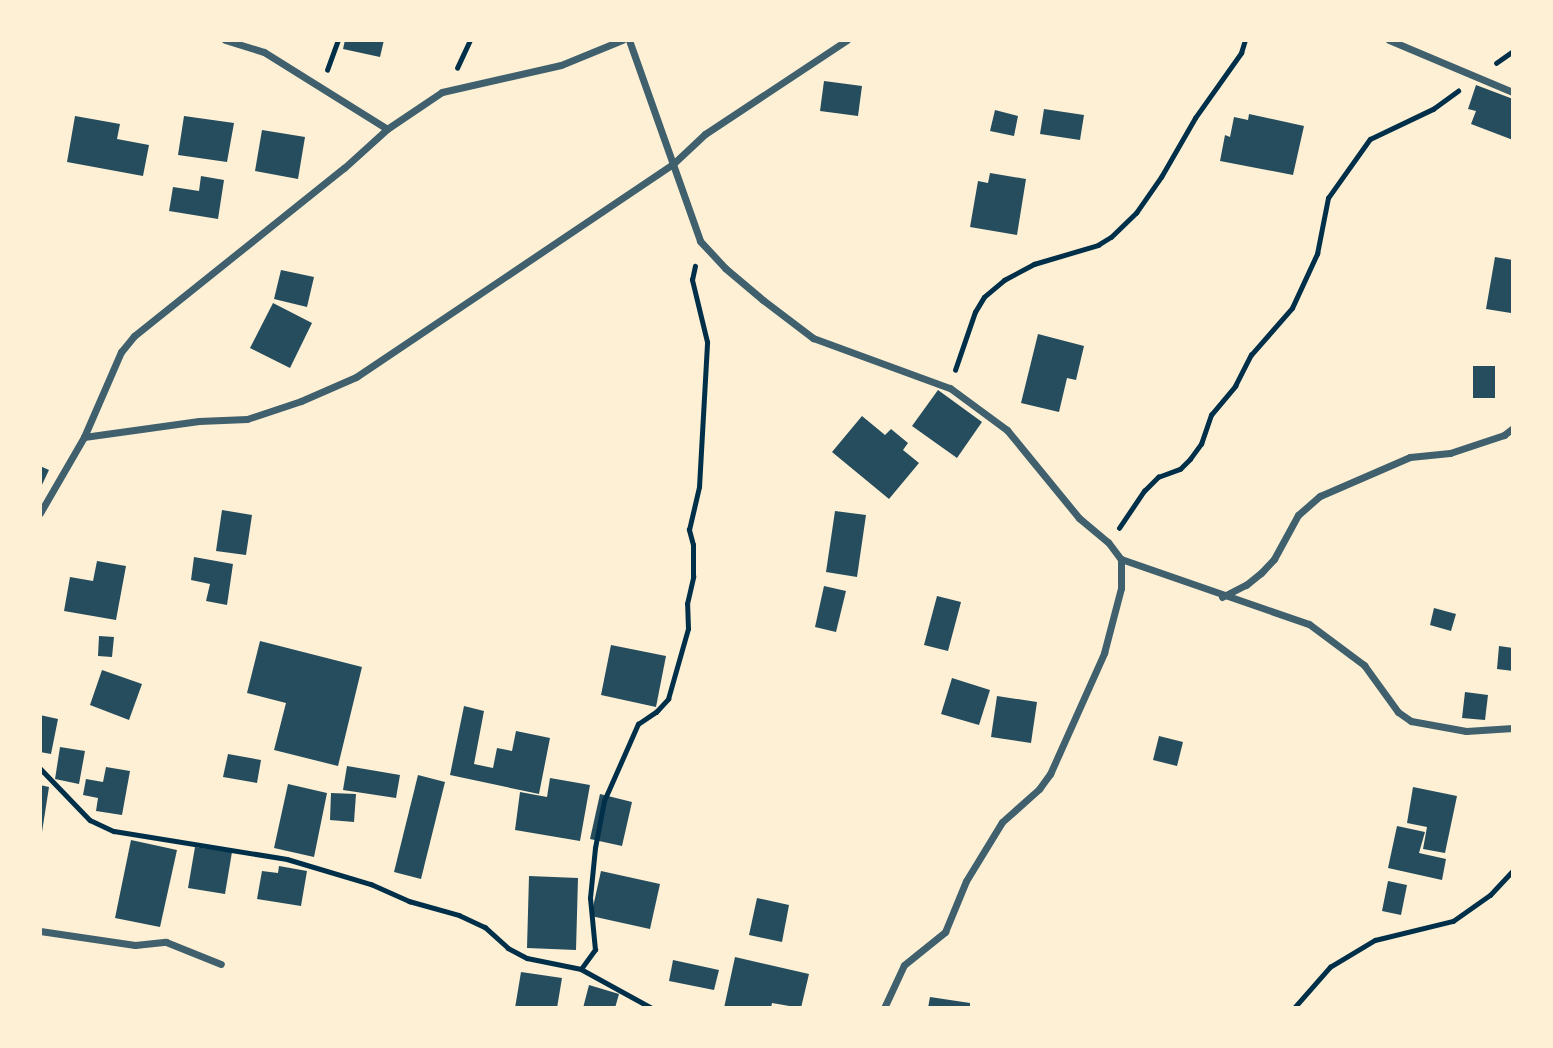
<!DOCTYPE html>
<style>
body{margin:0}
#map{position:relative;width:1553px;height:1048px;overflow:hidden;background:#fdf0d5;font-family:Lato,sans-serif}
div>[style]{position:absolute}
.building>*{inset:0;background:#264d5e}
.path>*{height:4.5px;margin:-2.25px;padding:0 2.25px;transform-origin:2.25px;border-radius:2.25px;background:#003049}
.minor>*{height:7px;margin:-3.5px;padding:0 3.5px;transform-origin:3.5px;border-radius:3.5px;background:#3f606c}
span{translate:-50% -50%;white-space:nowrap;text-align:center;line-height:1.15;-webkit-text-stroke:7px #fdf0d5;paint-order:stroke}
.frame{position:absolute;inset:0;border:42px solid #fdf0d5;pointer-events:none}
</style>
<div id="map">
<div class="building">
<i style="clip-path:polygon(345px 40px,384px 40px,380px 57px,343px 49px)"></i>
<i style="clip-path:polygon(824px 81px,862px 86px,858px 116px,820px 111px)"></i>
<i style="clip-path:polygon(1476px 85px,1513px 99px,1513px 140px,1471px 124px,1476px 111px,1468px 109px)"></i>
<i style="clip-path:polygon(1044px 109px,1084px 115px,1080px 140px,1040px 134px)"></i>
<i style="clip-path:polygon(995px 110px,1018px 116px,1014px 136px,990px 131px)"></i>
<i style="clip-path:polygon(1249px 114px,1304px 126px,1293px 175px,1220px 161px,1225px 135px,1230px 137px,1234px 117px,1248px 120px)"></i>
<i style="clip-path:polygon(75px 116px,120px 124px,117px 139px,149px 145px,143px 176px,67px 162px)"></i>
<i style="clip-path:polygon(184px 116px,234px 123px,227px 162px,178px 155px)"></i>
<i style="clip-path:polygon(262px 130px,305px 137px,298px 179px,255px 171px)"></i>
<i style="clip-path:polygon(990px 173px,1026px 179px,1017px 235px,970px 227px,978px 181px,988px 183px)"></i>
<i style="clip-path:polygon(201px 176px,224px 180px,218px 219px,169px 211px,173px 187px,199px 191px)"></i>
<i style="clip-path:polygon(1495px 257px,1513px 260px,1511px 313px,1486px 309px)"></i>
<i style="clip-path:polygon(281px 270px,314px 277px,307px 307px,274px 299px)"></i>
<i style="clip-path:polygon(273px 303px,312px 323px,290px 368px,250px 348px)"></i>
<i style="clip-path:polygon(1038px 334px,1084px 346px,1076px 380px,1067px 378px,1059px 412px,1021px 403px)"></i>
<i style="clip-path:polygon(1473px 366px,1495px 366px,1495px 398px,1473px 398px)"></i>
<i style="clip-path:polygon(938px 390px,982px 422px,957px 458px,912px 426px)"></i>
<i style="clip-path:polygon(862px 416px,885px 435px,891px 429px,908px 443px,903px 450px,919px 463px,889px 499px,832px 452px)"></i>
<i style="clip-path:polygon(40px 466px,49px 470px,40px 489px)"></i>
<i style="clip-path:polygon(222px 510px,252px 515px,246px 555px,216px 551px)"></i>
<i style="clip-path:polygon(835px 511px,866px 515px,857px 577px,826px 572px)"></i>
<i style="clip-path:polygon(194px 557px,233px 564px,227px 605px,206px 601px,210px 584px,191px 580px)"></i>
<i style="clip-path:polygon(97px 561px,126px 566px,116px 620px,64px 611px,70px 577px,93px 581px)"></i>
<i style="clip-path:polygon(824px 586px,846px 591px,836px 632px,815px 627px)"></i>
<i style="clip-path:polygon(937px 596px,961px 602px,948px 651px,924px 645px)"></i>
<i style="clip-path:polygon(1434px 608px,1456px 614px,1451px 631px,1430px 625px)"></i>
<i style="clip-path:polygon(99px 636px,114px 637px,112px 657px,98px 656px)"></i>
<i style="clip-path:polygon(260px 641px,362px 667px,338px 766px,274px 750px,286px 703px,247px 693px)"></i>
<i style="clip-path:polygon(611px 645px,666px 656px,656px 707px,601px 695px)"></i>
<i style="clip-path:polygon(1499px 646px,1513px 648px,1513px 671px,1497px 669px)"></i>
<i style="clip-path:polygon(102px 670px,142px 684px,129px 720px,90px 705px)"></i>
<i style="clip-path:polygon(952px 678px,990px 690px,979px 725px,941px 714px)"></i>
<i style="clip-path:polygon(1465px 692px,1488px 695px,1485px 720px,1462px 718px)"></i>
<i style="clip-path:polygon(997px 696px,1037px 702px,1031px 743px,991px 737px)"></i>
<i style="clip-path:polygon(464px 706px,484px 711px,474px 764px,493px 768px,497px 748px,512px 751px,516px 731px,550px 738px,539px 794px,450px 775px)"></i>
<i style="clip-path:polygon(40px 715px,58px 719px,51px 754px,40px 752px)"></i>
<i style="clip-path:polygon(1159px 736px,1183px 742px,1177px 766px,1153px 760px)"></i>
<i style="clip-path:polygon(60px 747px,85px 751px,79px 784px,55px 779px)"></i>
<i style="clip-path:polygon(228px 754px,261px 760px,257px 783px,223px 777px)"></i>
<i style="clip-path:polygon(347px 766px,400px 775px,396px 798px,343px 790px)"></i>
<i style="clip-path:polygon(106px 767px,130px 771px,122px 815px,96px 811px,98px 798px,83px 795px,86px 779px,103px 782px)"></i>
<i style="clip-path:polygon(418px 775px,445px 782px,421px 879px,394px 872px)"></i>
<i style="clip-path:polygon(550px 778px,590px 785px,580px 841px,515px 830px,520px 792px,547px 797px)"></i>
<i style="clip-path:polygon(288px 784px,327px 793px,314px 857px,274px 848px)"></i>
<i style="clip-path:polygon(40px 785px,49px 787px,42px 832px,40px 831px)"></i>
<i style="clip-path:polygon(1413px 787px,1457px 796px,1445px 853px,1423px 849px,1427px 827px,1407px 823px)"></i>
<i style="clip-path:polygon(331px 793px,356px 794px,354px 822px,330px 820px)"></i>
<i style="clip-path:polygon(600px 794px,632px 802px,622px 846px,590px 839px)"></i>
<i style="clip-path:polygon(1397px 826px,1425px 832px,1419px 853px,1446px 859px,1442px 880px,1388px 868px)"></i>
<i style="clip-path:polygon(131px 840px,177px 850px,160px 927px,115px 918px)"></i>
<i style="clip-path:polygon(195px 847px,232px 852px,225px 894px,188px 888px)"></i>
<i style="clip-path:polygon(279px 866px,307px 871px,301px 906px,257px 899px,262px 871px,278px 873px)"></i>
<i style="clip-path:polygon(601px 871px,660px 884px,650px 929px,591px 916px)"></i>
<i style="clip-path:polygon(529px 876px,578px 878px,576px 950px,527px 948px)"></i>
<i style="clip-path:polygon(1388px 881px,1407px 885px,1401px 915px,1382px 911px)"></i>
<i style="clip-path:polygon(757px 898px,789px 905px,782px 942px,749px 935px)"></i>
<i style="clip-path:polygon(735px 957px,809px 974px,801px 1008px,772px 1003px,771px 1008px,724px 1008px)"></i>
<i style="clip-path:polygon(673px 960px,719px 970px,714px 990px,669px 981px)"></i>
<i style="clip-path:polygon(521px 972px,562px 978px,557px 1008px,515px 1008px)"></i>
<i style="clip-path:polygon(589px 985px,619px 994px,615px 1008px,583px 1008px)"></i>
<i style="clip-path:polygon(930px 997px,970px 1003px,970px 1008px,928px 1008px)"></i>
</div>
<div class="path">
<i style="left:1496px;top:63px;width:21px;rotate:-35deg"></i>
<i style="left:457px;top:68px;width:31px;rotate:-65deg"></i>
<i style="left:327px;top:70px;width:32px;rotate:-70deg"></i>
<i style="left:955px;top:370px;width:61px;rotate:-71deg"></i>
<i style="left:975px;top:312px;width:17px;rotate:-59deg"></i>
<i style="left:984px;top:297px;width:26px;rotate:-40deg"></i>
<i style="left:1004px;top:280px;width:34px;rotate:-28deg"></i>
<i style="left:1034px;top:264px;width:67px;rotate:-16.5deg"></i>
<i style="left:1098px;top:245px;width:15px;rotate:-32deg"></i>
<i style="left:1111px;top:237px;width:35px;rotate:-44deg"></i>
<i style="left:1136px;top:213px;width:44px;rotate:-55.2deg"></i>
<i style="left:1161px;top:177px;width:68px;rotate:-60deg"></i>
<i style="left:1195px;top:118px;width:80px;rotate:-54.7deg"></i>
<i style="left:1241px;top:53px;width:14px;rotate:-73deg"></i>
<i style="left:1119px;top:528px;width:45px;rotate:-56deg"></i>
<i style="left:1144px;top:491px;width:20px;rotate:-45deg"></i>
<i style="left:1158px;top:477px;width:23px;rotate:-20deg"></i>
<i style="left:1180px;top:469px;width:14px;rotate:-45deg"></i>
<i style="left:1190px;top:459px;width:19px;rotate:-54deg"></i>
<i style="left:1201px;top:444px;width:31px;rotate:-71deg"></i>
<i style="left:1211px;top:415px;width:38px;rotate:-50deg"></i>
<i style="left:1235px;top:386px;width:35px;rotate:-63deg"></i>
<i style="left:1251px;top:355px;width:62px;rotate:-48.9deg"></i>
<i style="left:1292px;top:308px;width:60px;rotate:-65.2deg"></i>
<i style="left:1317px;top:254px;width:57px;rotate:-78.9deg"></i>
<i style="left:1328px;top:198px;width:72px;rotate:-54.6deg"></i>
<i style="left:1370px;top:139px;width:70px;rotate:-25.5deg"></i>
<i style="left:1433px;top:109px;width:31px;rotate:-36deg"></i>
<i style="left:40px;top:768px;width:72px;rotate:46.1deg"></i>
<i style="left:90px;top:820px;width:26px;rotate:25deg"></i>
<i style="left:114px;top:831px;width:175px;rotate:9.2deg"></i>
<i style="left:287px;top:859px;width:88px;rotate:16.6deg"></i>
<i style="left:371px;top:884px;width:42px;rotate:24.1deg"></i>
<i style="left:409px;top:901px;width:52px;rotate:15.6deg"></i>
<i style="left:459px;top:915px;width:29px;rotate:25deg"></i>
<i style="left:485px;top:927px;width:31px;rotate:42deg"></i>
<i style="left:508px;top:948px;width:21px;rotate:28deg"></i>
<i style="left:527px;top:958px;width:55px;rotate:11.5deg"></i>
<i style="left:581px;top:969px;width:81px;rotate:28.8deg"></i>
<i style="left:581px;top:969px;width:24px;rotate:-54deg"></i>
<i style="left:595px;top:950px;width:52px;rotate:-95.5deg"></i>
<i style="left:590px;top:898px;width:50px;rotate:-84.3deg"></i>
<i style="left:595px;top:848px;width:48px;rotate:-79.2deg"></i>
<i style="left:604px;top:801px;width:84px;rotate:-66.2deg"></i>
<i style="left:638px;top:724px;width:22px;rotate:-34deg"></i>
<i style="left:656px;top:712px;width:18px;rotate:-47deg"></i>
<i style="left:668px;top:699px;width:73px;rotate:-74.1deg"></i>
<i style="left:688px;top:629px;width:25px;rotate:-92deg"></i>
<i style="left:687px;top:604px;width:28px;rotate:-77deg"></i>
<i style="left:693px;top:577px;width:32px;rotate:-90deg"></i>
<i style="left:693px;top:545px;width:16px;rotate:-105deg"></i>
<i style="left:689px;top:530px;width:44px;rotate:-76.9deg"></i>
<i style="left:699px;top:487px;width:145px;rotate:-86.8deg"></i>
<i style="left:707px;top:342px;width:64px;rotate:-103.6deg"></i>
<i style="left:692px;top:280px;width:14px;rotate:-78deg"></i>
<i style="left:1294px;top:1008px;width:55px;rotate:-48.7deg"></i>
<i style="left:1330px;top:967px;width:52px;rotate:-31deg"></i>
<i style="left:1375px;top:940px;width:80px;rotate:-13.7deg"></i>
<i style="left:1453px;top:921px;width:45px;rotate:-35.1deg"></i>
<i style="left:1490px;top:895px;width:34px;rotate:-47deg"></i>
</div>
<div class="minor">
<i style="left:225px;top:40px;width:41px;rotate:17.1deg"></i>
<i style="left:264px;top:52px;width:145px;rotate:32deg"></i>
<i style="left:629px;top:40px;width:213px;rotate:70.5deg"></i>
<i style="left:700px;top:241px;width:37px;rotate:47deg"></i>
<i style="left:725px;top:268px;width:50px;rotate:40.1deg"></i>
<i style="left:763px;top:300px;width:63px;rotate:37.2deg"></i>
<i style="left:813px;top:338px;width:146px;rotate:20.1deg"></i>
<i style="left:950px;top:388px;width:71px;rotate:36.4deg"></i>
<i style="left:1007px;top:430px;width:114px;rotate:50.7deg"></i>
<i style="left:1079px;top:518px;width:38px;rotate:40deg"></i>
<i style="left:1108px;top:542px;width:21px;rotate:53deg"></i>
<i style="left:1121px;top:559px;width:199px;rotate:19.1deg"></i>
<i style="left:1309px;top:624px;width:69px;rotate:36.7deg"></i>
<i style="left:1364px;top:665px;width:58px;rotate:54.1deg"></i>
<i style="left:1398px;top:712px;width:16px;rotate:35deg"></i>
<i style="left:1411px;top:721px;width:56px;rotate:10.3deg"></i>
<i style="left:1466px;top:731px;width:47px;rotate:-3.7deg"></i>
<i style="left:1389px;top:40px;width:134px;rotate:22.8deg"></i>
<i style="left:84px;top:437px;width:116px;rotate:-7.9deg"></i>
<i style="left:199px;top:421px;width:48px;rotate:-2.4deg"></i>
<i style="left:247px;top:419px;width:57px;rotate:-18.4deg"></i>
<i style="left:301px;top:401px;width:60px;rotate:-23.6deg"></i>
<i style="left:356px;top:377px;width:382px;rotate:-33.9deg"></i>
<i style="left:673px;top:164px;width:44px;rotate:-43.2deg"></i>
<i style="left:705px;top:134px;width:170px;rotate:-33.5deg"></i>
<i style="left:40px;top:513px;width:88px;rotate:-59.9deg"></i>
<i style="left:84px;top:437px;width:93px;rotate:-66.5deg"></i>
<i style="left:121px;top:352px;width:21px;rotate:-51deg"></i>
<i style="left:134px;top:336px;width:269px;rotate:-38.7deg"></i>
<i style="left:344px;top:168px;width:58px;rotate:-42.2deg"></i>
<i style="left:387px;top:129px;width:66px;rotate:-33.9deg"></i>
<i style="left:442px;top:92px;width:122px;rotate:-12.8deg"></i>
<i style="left:561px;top:65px;width:66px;rotate:-22.3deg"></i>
<i style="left:1222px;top:597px;width:27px;rotate:-27deg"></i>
<i style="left:1246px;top:585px;width:19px;rotate:-39deg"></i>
<i style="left:1261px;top:573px;width:19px;rotate:-47deg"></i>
<i style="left:1274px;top:559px;width:50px;rotate:-61.4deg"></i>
<i style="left:1298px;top:515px;width:29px;rotate:-41deg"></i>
<i style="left:1320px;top:496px;width:98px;rotate:-23.4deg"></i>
<i style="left:1410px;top:457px;width:40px;rotate:-5.7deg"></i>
<i style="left:1450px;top:453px;width:57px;rotate:-18.4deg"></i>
<i style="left:1504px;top:435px;width:11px;rotate:-38deg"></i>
<i style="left:40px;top:931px;width:96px;rotate:8.4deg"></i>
<i style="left:135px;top:945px;width:31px;rotate:-6deg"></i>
<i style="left:166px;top:942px;width:59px;rotate:21.8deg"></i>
<i style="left:884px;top:1008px;width:47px;rotate:-65.1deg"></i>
<i style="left:904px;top:965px;width:53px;rotate:-38.8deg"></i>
<i style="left:945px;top:932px;width:55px;rotate:-67.6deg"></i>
<i style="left:966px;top:881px;width:69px;rotate:-58.6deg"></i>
<i style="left:1002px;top:822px;width:50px;rotate:-41.7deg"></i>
<i style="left:1039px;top:789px;width:19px;rotate:-54deg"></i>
<i style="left:1050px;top:774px;width:133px;rotate:-65.9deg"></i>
<i style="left:1104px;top:653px;width:67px;rotate:-75.3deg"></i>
<i style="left:1121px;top:588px;width:29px;rotate:-90deg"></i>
</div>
<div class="frame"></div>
</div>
